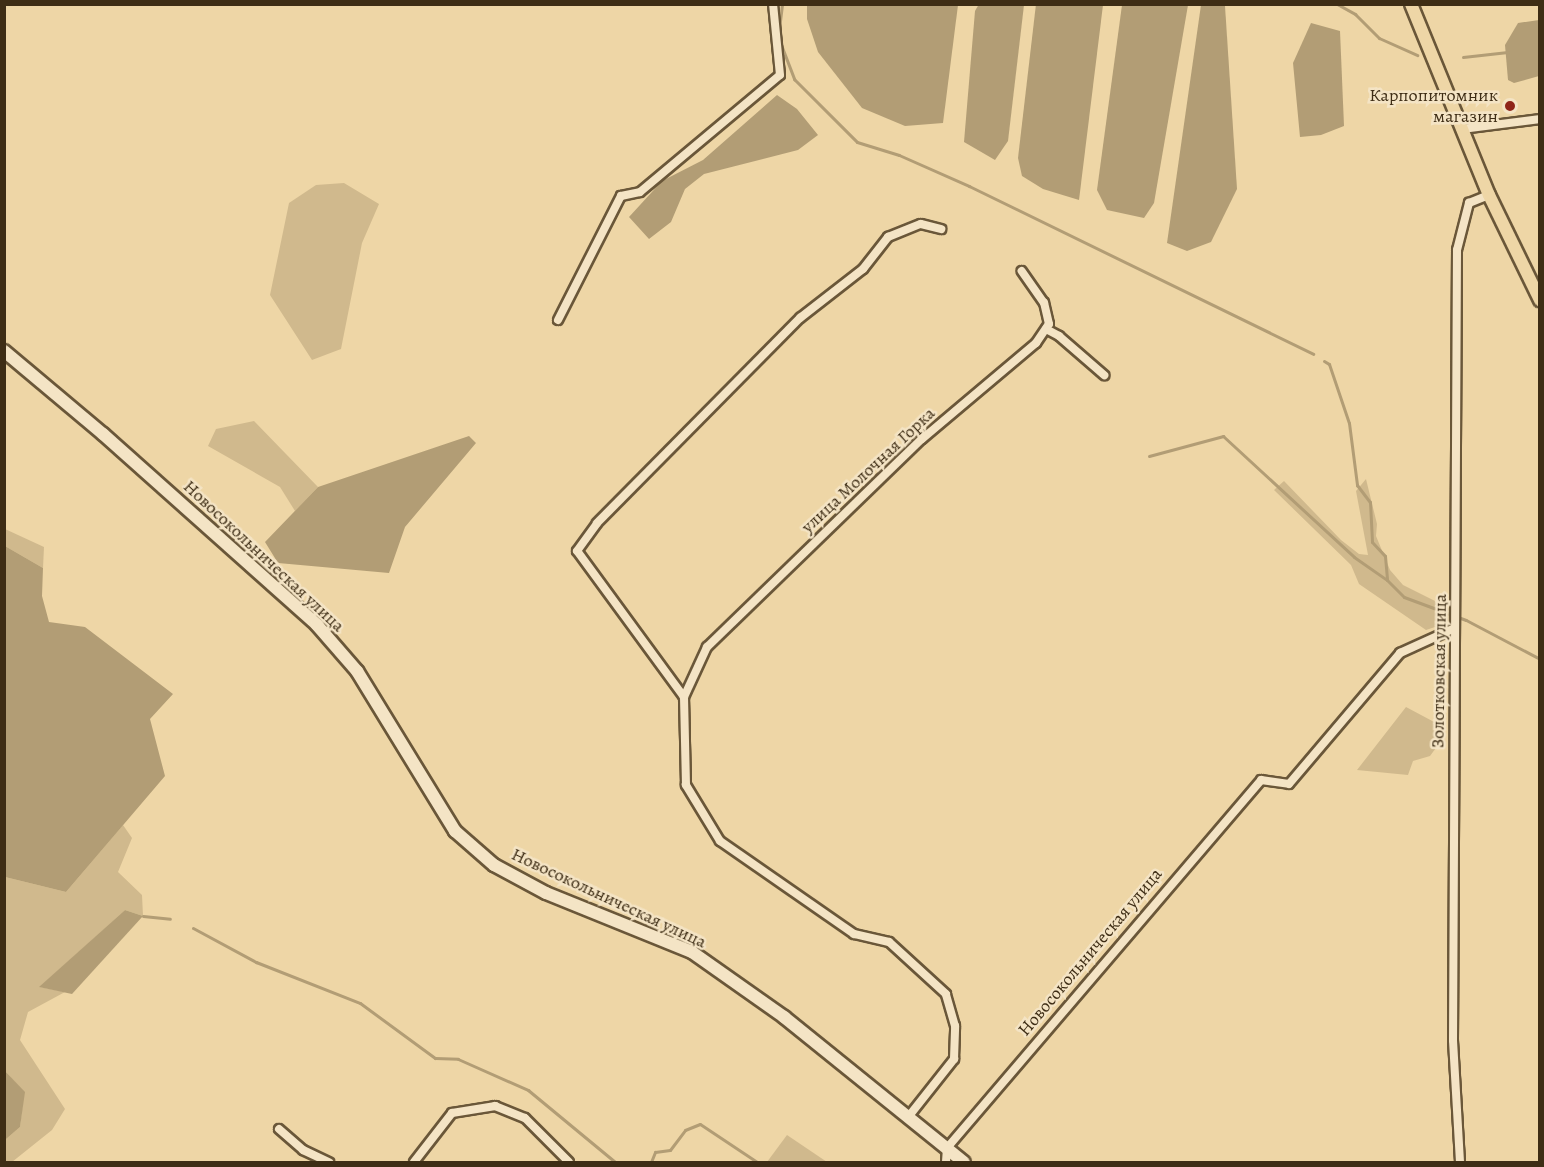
<!DOCTYPE html>
<meta charset="utf-8">
<style>
body{margin:0}
#map{position:relative;width:1544px;height:1167px;overflow:hidden;background:#eed6a6;font-family:Alegreya,serif}
div>[style]{position:absolute}
.green>*{inset:0;background:#d0b98d}
.water>*{inset:0;background:#b29d75}
.stream>*{height:3px;margin:-1.5px;padding:0 1.5px;transform-origin:1.5px;border-radius:1.5px;background:#b29d75}
.roads{filter:drop-shadow(2px 0 #6a5739) drop-shadow(-2px 0 #6a5739) drop-shadow(0 2px #6a5739) drop-shadow(0 -2px #6a5739)}
.minor>*{height:8px;margin:-4px;padding:0 4px;transform-origin:4px;border-radius:4px;background:#f4e4c5}
.secondary>*{height:12px;margin:-6px;padding:0 6px;transform-origin:6px;border-radius:6px;background:#f4e4c5}
.primary>*{height:12px;margin:-6px;padding:0 6px;transform-origin:6px;border-radius:6px;background:#eed6a6}
.dots>*{width:16px;height:16px;translate:-50% -50%;box-sizing:border-box;border:3px solid #f4e4c5;border-radius:50%}
span{translate:-50% -50%;white-space:nowrap;text-align:center;line-height:1.15;-webkit-text-stroke:5px #f4e4c5;paint-order:stroke}
.poi-label{font-size:18px;color:#3e2d15}
.right{translate:-100% -50%;text-align:right}
.street-label{font-size:18px;color:#3e2d15}
.frame{position:absolute;inset:0;border:6px solid #3e2d15;pointer-events:none}
</style>
<div id="map">
<div class="green">
<i style="clip-path:polygon(344px 183px,379px 204px,362px 243px,341px 349px,312px 360px,270px 295px,289px 203px,316px 185px)"></i>
<i style="clip-path:polygon(254px 421px,318px 487px,295px 511px,280px 487px,208px 446px,216px 429px)"></i>
<i style="clip-path:polygon(1366px 479px,1377px 524px,1376px 536px,1390px 570px,1403px 585px,1453px 610px,1450px 622px,1426px 630px,1359px 584px,1351px 565px,1274px 490px,1284px 481px,1341px 540px,1359px 554px,1368px 555px,1356px 491px)"></i>
<i style="clip-path:polygon(5px 529px,44px 547px,43px 568px,5px 546px)"></i>
<i style="clip-path:polygon(1406px 707px,1436px 723px,1444px 737px,1430px 756px,1413px 761px,1408px 775px,1357px 770px)"></i>
<i style="clip-path:polygon(123px 825px,132px 838px,118px 872px,142px 895px,143px 916px,125px 910px,40px 987px,65px 992px,28px 1012px,20px 1040px,65px 1109px,52px 1130px,12px 1162px,5px 1162px,5px 1140px,20px 1127px,24px 1092px,5px 1071px,5px 877px,66px 892px)"></i>
<i style="clip-path:polygon(787px 1135px,827px 1162px,767px 1162px)"></i>
</div>
<div class="water">
<i style="clip-path:polygon(979px 4px,1024px 5px,1008px 141px,995px 160px,964px 142px,975px 11px)"></i>
<i style="clip-path:polygon(1036px 4px,1103px 5px,1079px 200px,1043px 189px,1022px 176px,1018px 158px)"></i>
<i style="clip-path:polygon(807px 5px,958px 5px,943px 123px,905px 126px,862px 108px,818px 52px,807px 19px)"></i>
<i style="clip-path:polygon(1122px 5px,1188px 5px,1154px 203px,1144px 218px,1107px 210px,1097px 190px)"></i>
<i style="clip-path:polygon(1201px 5px,1225px 6px,1237px 189px,1211px 242px,1187px 251px,1167px 243px)"></i>
<i style="clip-path:polygon(1539px 20px,1539px 76px,1514px 83px,1508px 80px,1505px 45px,1518px 23px)"></i>
<i style="clip-path:polygon(1311px 23px,1340px 31px,1344px 126px,1321px 135px,1300px 137px,1293px 63px)"></i>
<i style="clip-path:polygon(777px 95px,797px 109px,818px 135px,798px 150px,704px 174px,685px 189px,671px 222px,649px 239px,629px 217px,662px 181px,703px 160px)"></i>
<i style="clip-path:polygon(469px 436px,476px 443px,405px 527px,389px 573px,278px 563px,265px 542px,318px 487px)"></i>
<i style="clip-path:polygon(5px 546px,43px 568px,42px 596px,49px 622px,85px 627px,173px 694px,150px 719px,165px 776px,66px 892px,5px 877px)"></i>
<i style="clip-path:polygon(125px 910px,143px 916px,72px 994px,39px 987px)"></i>
<i style="clip-path:polygon(5px 1071px,25px 1092px,20px 1127px,5px 1140px)"></i>
</div>
<div class="stream">
<i style="left:1337px;top:4px;width:21px;rotate:29deg"></i>
<i style="left:1355px;top:14px;width:34px;rotate:45deg"></i>
<i style="left:1379px;top:38px;width:42px;rotate:24.1deg"></i>
<i style="left:779px;top:29px;width:25px;rotate:-83deg"></i>
<i style="left:780px;top:42px;width:40px;rotate:69deg"></i>
<i style="left:794px;top:79px;width:89px;rotate:45deg"></i>
<i style="left:857px;top:142px;width:44px;rotate:17.2deg"></i>
<i style="left:899px;top:155px;width:77px;rotate:23.9deg"></i>
<i style="left:969px;top:186px;width:383px;rotate:26deg"></i>
<i style="left:1463px;top:57px;width:45px;rotate:-6.3deg"></i>
<i style="left:1324px;top:361px;width:6px;rotate:31deg"></i>
<i style="left:1329px;top:364px;width:62px;rotate:71.3deg"></i>
<i style="left:1349px;top:423px;width:63px;rotate:82.6deg"></i>
<i style="left:1357px;top:485px;width:21px;rotate:53deg"></i>
<i style="left:1370px;top:502px;width:40px;rotate:87.1deg"></i>
<i style="left:1372px;top:542px;width:19px;rotate:47deg"></i>
<i style="left:1385px;top:556px;width:24px;rotate:85deg"></i>
<i style="left:1387px;top:580px;width:24px;rotate:45deg"></i>
<i style="left:1404px;top:597px;width:66px;rotate:20.4deg"></i>
<i style="left:1466px;top:620px;width:84px;rotate:27.8deg"></i>
<i style="left:1149px;top:456px;width:77px;rotate:-15.1deg"></i>
<i style="left:1223px;top:436px;width:178px;rotate:42.7deg"></i>
<i style="left:1354px;top:557px;width:40px;rotate:34.9deg"></i>
<i style="left:143px;top:916px;width:27px;rotate:6deg"></i>
<i style="left:193px;top:928px;width:72px;rotate:28.4deg"></i>
<i style="left:256px;top:962px;width:112px;rotate:21.5deg"></i>
<i style="left:360px;top:1003px;width:93px;rotate:36.3deg"></i>
<i style="left:435px;top:1058px;width:23px;rotate:2deg"></i>
<i style="left:458px;top:1059px;width:77px;rotate:23.9deg"></i>
<i style="left:528px;top:1090px;width:113px;rotate:39.6deg"></i>
<i style="left:651px;top:1162px;width:11px;rotate:-68deg"></i>
<i style="left:655px;top:1152px;width:15px;rotate:-8deg"></i>
<i style="left:670px;top:1150px;width:25px;rotate:-53deg"></i>
<i style="left:685px;top:1130px;width:16px;rotate:-22deg"></i>
<i style="left:700px;top:1124px;width:69px;rotate:33.7deg"></i>
</div>
<div class="roads">
<div class="minor">
<i style="left:1462px;top:129px;width:79px;rotate:-7.3deg"></i>
<i style="left:558px;top:320px;width:139px;rotate:-63.1deg"></i>
<i style="left:621px;top:196px;width:19px;rotate:-12deg"></i>
<i style="left:640px;top:192px;width:182px;rotate:-39.9deg"></i>
<i style="left:780px;top:75px;width:71px;rotate:-95.6deg"></i>
<i style="left:1046px;top:329px;width:15px;rotate:28deg"></i>
<i style="left:1059px;top:336px;width:60px;rotate:40.9deg"></i>
<i style="left:684px;top:697px;width:55px;rotate:-65.3deg"></i>
<i style="left:707px;top:647px;width:299px;rotate:-44.1deg"></i>
<i style="left:922px;top:439px;width:149px;rotate:-40.1deg"></i>
<i style="left:1036px;top:343px;width:23px;rotate:-56deg"></i>
<i style="left:1049px;top:324px;width:22px;rotate:-103deg"></i>
<i style="left:1044px;top:303px;width:39px;rotate:-125deg"></i>
<i style="left:909px;top:1116px;width:73px;rotate:-51.7deg"></i>
<i style="left:954px;top:1059px;width:33px;rotate:-88deg"></i>
<i style="left:955px;top:1026px;width:33px;rotate:-106deg"></i>
<i style="left:946px;top:994px;width:77px;rotate:-137.6deg"></i>
<i style="left:889px;top:942px;width:36px;rotate:-167deg"></i>
<i style="left:854px;top:934px;width:163px;rotate:-145.2deg"></i>
<i style="left:720px;top:841px;width:66px;rotate:-121.3deg"></i>
<i style="left:686px;top:785px;width:88px;rotate:-91.3deg"></i>
<i style="left:684px;top:697px;width:181px;rotate:-126.2deg"></i>
<i style="left:577px;top:551px;width:34px;rotate:-54deg"></i>
<i style="left:597px;top:523px;width:289px;rotate:-45.3deg"></i>
<i style="left:800px;top:318px;width:80px;rotate:-37.9deg"></i>
<i style="left:863px;top:269px;width:41px;rotate:-52deg"></i>
<i style="left:888px;top:237px;width:35px;rotate:-22deg"></i>
<i style="left:921px;top:224px;width:21px;rotate:14deg"></i>
<i style="left:279px;top:1129px;width:32px;rotate:41deg"></i>
<i style="left:303px;top:1150px;width:29px;rotate:25deg"></i>
<i style="left:414px;top:1162px;width:62px;rotate:-52.2deg"></i>
<i style="left:452px;top:1113px;width:44px;rotate:-9.2deg"></i>
<i style="left:495px;top:1106px;width:32px;rotate:22deg"></i>
<i style="left:525px;top:1118px;width:62px;rotate:45deg"></i>
<i style="left:946px;top:1162px;width:14px;rotate:-86deg"></i>
<i style="left:947px;top:1148px;width:484px;rotate:-49.5deg"></i>
<i style="left:1261px;top:780px;width:28px;rotate:8deg"></i>
<i style="left:1289px;top:784px;width:172px;rotate:-49.7deg"></i>
<i style="left:1400px;top:653px;width:60px;rotate:-24.4deg"></i>
<i style="left:1460px;top:1162px;width:122px;rotate:-93.3deg"></i>
<i style="left:1453px;top:1040px;width:790px;rotate:-89.71deg"></i>
<i style="left:1457px;top:250px;width:49px;rotate:-75.7deg"></i>
<i style="left:1469px;top:203px;width:22px;rotate:-22deg"></i>
</div>
<div class="secondary">
<i style="left:4px;top:351px;width:129px;rotate:40deg"></i>
<i style="left:103px;top:434px;width:287px;rotate:41.7deg"></i>
<i style="left:317px;top:625px;width:61px;rotate:49deg"></i>
<i style="left:357px;top:671px;width:188px;rotate:58.5deg"></i>
<i style="left:455px;top:831px;width:52px;rotate:41.1deg"></i>
<i style="left:494px;top:865px;width:59px;rotate:28.3deg"></i>
<i style="left:546px;top:893px;width:157px;rotate:22deg"></i>
<i style="left:692px;top:952px;width:113px;rotate:35.2deg"></i>
<i style="left:784px;top:1017px;width:231px;rotate:38.9deg"></i>
</div>
<div class="primary">
<i style="left:1411px;top:4px;width:206px;rotate:67.8deg"></i>
<i style="left:1489px;top:195px;width:117px;rotate:64.1deg"></i>
</div>
</div>
<div class="dots">
<i style="left:1510px;top:106px;background:#8f2418"></i>
</div>
<div class="poi-label">
<span class="right" style="left:1498px;top:106px">Карпопитомник<br>магазин</span>
</div>
<div class="street-label">
<span style="left:868px;top:470px;rotate:-43deg">улица Молочная Горка</span>
<span style="left:264px;top:556px;rotate:43deg">Новосокольническая улица</span>
<span style="left:1439px;top:671px;rotate:-89deg">Золотковская улица</span>
<span style="left:609px;top:898px;rotate:25deg">Новосокольническая улица</span>
<span style="left:1090px;top:952px;rotate:-50deg">Новосокольническая улица</span>
</div>
<div class="frame"></div>
</div>
